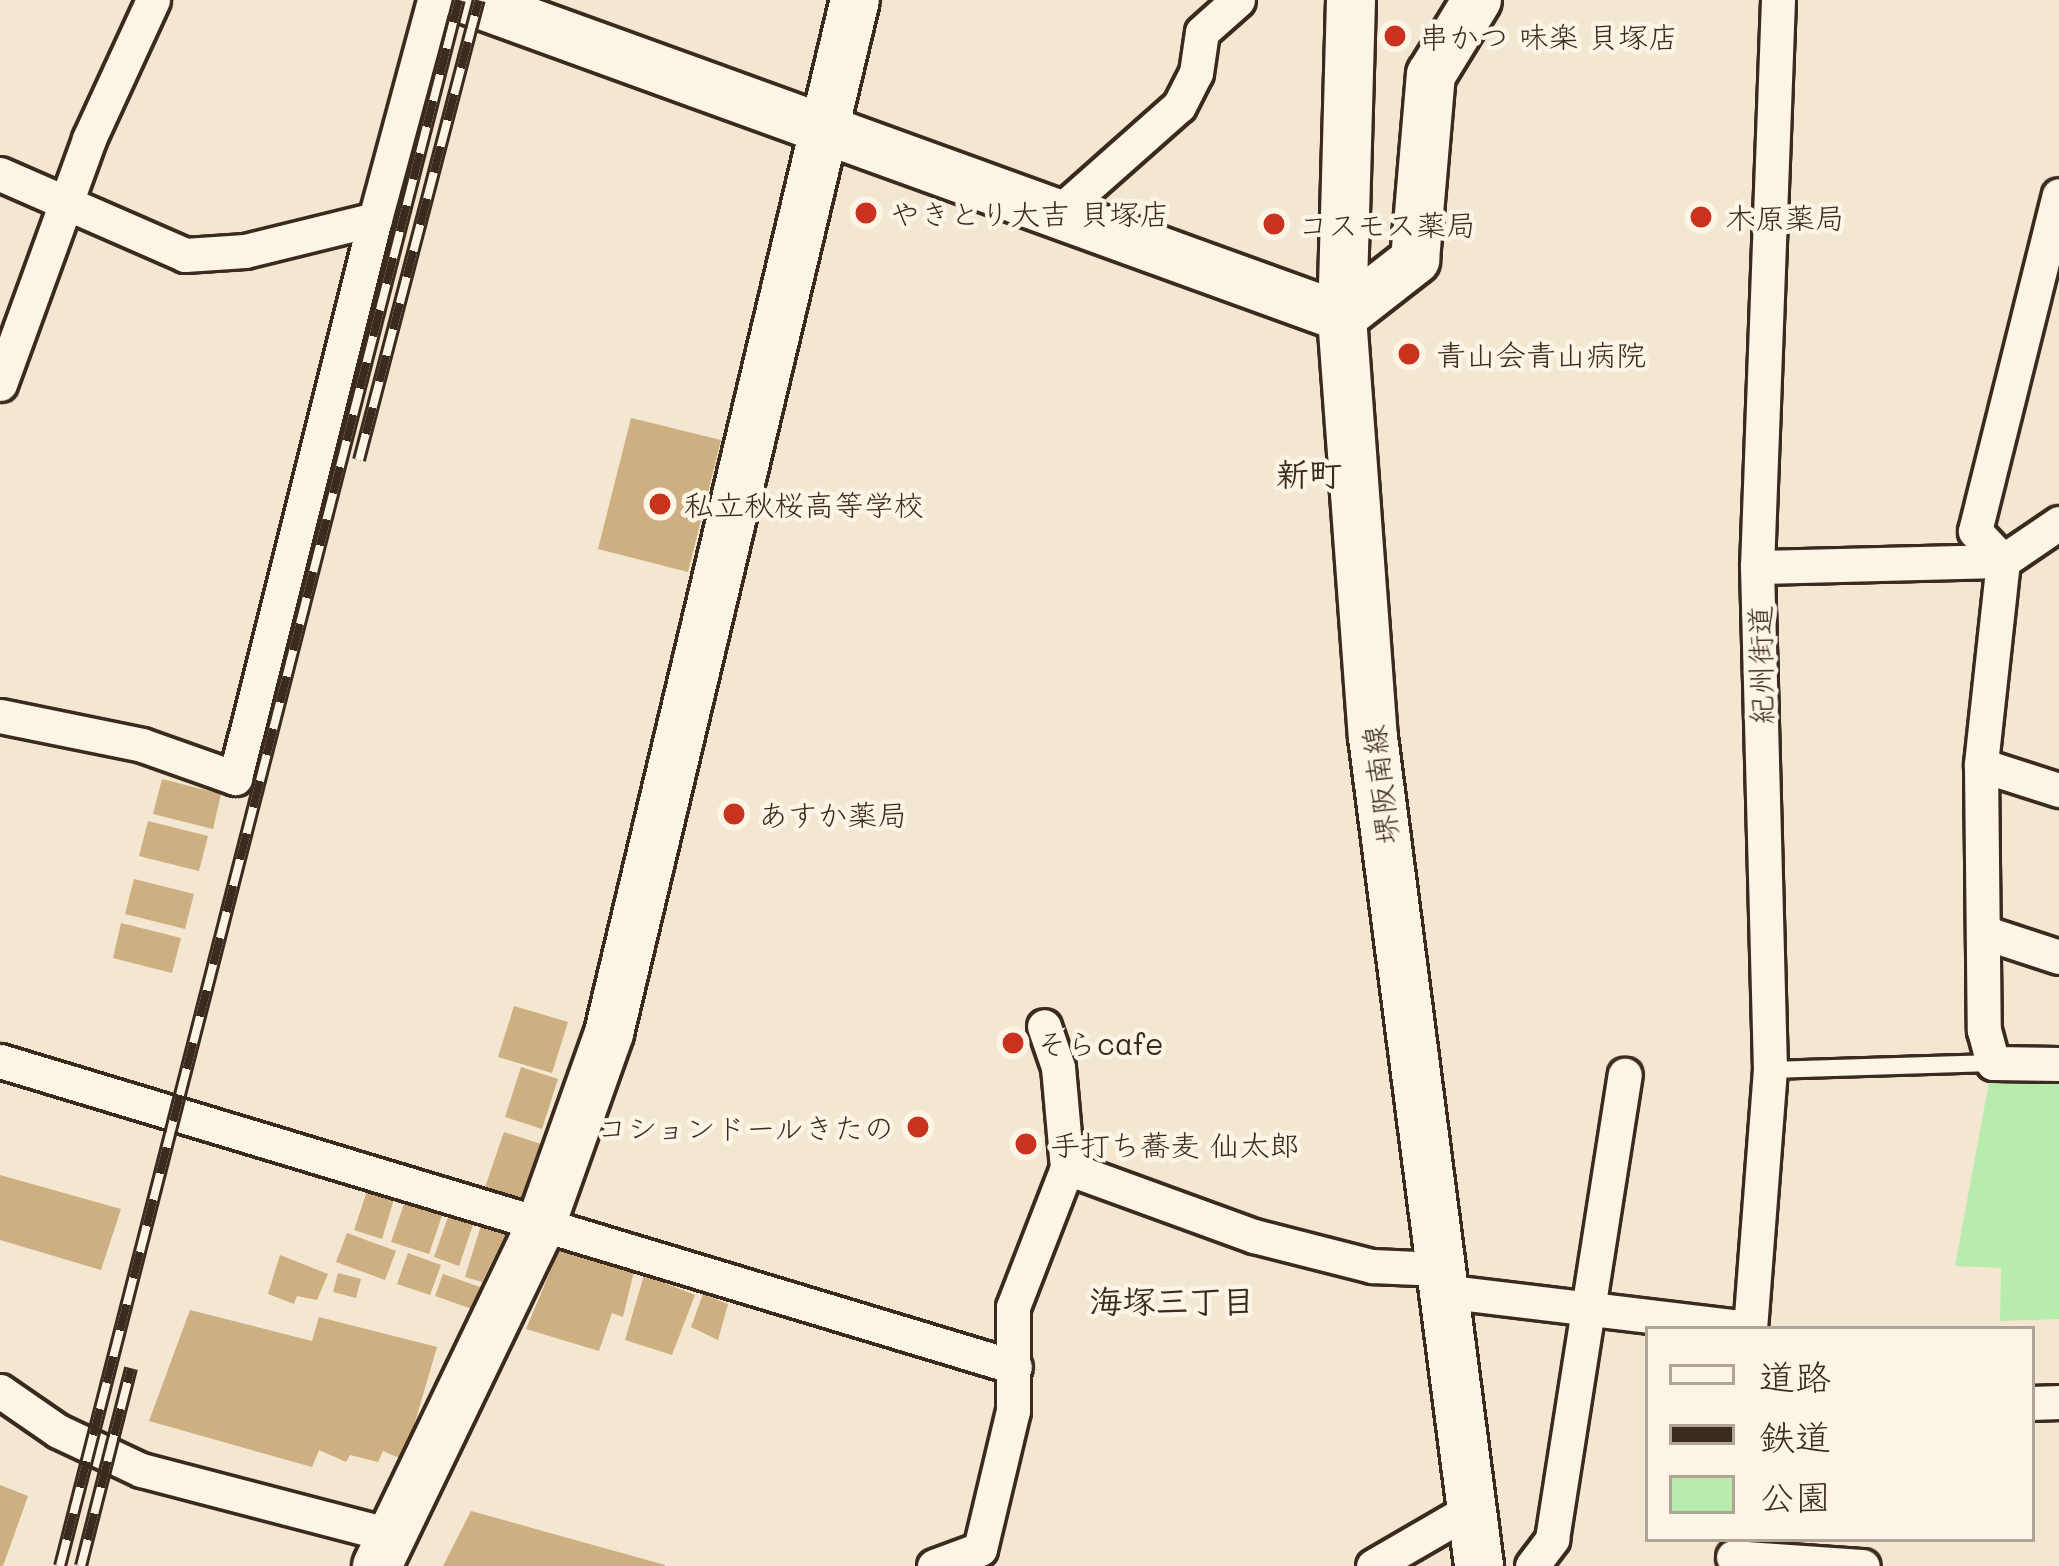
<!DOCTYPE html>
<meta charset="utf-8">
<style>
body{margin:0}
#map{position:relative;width:2059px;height:1566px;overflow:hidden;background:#f3e7d1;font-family:Mali,"Klee One",sans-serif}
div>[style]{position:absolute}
.green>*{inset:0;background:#b8ecad}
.building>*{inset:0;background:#cdaf81}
.roads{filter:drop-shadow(3px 0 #3b2a1e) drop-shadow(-3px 0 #3b2a1e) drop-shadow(0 3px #3b2a1e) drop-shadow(0 -3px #3b2a1e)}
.lane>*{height:16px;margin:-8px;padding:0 8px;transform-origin:8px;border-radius:8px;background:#fcf5e5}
.street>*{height:33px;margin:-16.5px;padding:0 16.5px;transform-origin:16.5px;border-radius:16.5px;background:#fcf5e5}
.secondary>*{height:48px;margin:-24px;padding:0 24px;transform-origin:24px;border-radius:24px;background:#fcf5e5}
.rail>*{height:14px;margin-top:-7px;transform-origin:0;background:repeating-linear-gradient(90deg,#fcf5e5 0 27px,#3b2a1e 0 54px);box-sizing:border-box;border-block:3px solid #3b2a1e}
.dots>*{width:33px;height:33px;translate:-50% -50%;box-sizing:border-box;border:6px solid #fcf5e5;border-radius:50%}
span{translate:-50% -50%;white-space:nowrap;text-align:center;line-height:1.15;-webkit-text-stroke:9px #fcf5e5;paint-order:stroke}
.poi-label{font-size:30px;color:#3b2a1e}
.left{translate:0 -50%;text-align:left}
.right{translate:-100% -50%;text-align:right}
.street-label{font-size:30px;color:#3b2a1e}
.neighbourhood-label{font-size:33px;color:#3b2a1e;font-weight:700}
.legend{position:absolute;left:1645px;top:1326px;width:390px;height:216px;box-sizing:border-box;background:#fcf5e5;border:3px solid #afa495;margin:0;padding:15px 21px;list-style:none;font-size:36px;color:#3b2a1e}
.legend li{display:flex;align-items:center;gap:24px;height:60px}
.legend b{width:60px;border:3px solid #afa495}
</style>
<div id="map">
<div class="green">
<i style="clip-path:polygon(1989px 1082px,2059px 1082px,2059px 1319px,2000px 1321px,2001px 1268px,1955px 1266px)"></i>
</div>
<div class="building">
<i style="clip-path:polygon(631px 418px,721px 440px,688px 572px,598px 549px)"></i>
<i style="clip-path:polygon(162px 779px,221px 794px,213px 829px,153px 814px)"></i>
<i style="clip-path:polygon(148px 821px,208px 836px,199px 871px,139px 856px)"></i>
<i style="clip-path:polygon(134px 879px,194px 894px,185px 929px,125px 914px)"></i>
<i style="clip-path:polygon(121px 923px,181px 938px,172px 973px,113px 958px)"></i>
<i style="clip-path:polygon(514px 1006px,568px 1022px,552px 1073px,498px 1057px)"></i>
<i style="clip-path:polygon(521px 1067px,558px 1079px,542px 1129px,505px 1117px)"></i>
<i style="clip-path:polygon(504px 1132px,541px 1144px,520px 1206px,483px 1193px)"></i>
<i style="clip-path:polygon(0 1175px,121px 1209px,101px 1270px,0 1240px)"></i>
<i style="clip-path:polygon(367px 1191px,394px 1199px,382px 1239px,354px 1230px)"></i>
<i style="clip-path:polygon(405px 1201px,443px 1213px,429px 1254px,391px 1242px)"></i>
<i style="clip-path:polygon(449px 1214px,474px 1222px,459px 1266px,434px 1257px)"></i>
<i style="clip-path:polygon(482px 1222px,507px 1231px,482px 1282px,465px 1277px)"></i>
<i style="clip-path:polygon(347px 1233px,396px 1251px,385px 1280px,336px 1262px)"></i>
<i style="clip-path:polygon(561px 1246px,635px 1267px,623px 1317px,612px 1313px,599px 1351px,526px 1329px)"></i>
<i style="clip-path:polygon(408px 1253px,441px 1265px,430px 1295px,397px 1284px)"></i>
<i style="clip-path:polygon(280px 1255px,328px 1274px,317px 1300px,297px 1296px,294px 1304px,268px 1294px)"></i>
<i style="clip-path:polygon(338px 1273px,361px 1279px,356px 1298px,333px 1292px)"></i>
<i style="clip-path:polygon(443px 1274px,480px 1287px,472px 1309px,435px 1296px)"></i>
<i style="clip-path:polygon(644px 1275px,695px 1295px,672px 1355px,625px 1340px)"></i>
<i style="clip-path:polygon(703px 1294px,728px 1304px,718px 1340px,691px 1327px)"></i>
<i style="clip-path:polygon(190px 1310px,312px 1341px,319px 1317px,437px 1347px,404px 1460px,383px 1451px,378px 1462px,350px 1455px,346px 1462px,319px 1450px,312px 1467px,149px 1421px)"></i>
<i style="clip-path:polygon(0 1485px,28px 1496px,3px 1566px,0 1566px)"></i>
<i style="clip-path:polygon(471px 1511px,665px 1565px,665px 1566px,443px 1566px)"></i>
</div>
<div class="roads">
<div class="lane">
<i style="left:1770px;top:1070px;width:223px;rotate:-1.8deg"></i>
</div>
<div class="street">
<i style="left:0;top:174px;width:202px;rotate:23.6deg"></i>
<i style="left:185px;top:255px;width:60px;rotate:-3.8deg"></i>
<i style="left:245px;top:251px;width:134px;rotate:-13.8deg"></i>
<i style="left:375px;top:219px;width:227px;rotate:-74.9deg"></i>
<i style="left:1059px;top:212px;width:160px;rotate:-41.5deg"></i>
<i style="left:1179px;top:106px;width:37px;rotate:-63deg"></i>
<i style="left:1196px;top:73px;width:41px;rotate:-81.7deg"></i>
<i style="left:1202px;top:32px;width:48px;rotate:-41.6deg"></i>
<i style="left:0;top:384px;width:261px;rotate:-70deg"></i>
<i style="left:89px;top:139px;width:153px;rotate:-65.3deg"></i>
<i style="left:2059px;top:523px;width:68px;rotate:145.8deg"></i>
<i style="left:2003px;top:561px;width:205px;rotate:96.2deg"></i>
<i style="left:1981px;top:765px;width:265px;rotate:89.4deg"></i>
<i style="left:1984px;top:1030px;width:34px;rotate:75deg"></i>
<i style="left:1993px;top:1063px;width:66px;rotate:0.9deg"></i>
<i style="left:2003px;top:561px;width:41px;rotate:-133deg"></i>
<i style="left:1975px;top:531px;width:346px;rotate:-76deg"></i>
<i style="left:1757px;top:567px;width:246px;rotate:-1.4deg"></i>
<i style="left:0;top:716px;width:145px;rotate:11.5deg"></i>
<i style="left:142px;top:745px;width:99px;rotate:19.5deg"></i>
<i style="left:235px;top:778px;width:576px;rotate:-75.94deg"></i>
<i style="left:1981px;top:765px;width:82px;rotate:17.8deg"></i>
<i style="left:1983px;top:932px;width:80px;rotate:18.2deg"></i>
<i style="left:0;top:1061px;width:1060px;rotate:16.78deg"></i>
<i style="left:1067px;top:1168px;width:199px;rotate:20deg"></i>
<i style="left:1254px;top:1236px;width:122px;rotate:14.3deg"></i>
<i style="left:1372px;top:1266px;width:68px;rotate:2.5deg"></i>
<i style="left:1443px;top:1291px;width:309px;rotate:6.9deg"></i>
<i style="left:1750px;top:1329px;width:260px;rotate:-85.6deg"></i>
<i style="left:1770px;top:1070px;width:503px;rotate:-91.48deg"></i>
<i style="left:1757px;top:567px;width:567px;rotate:-87.88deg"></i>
<i style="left:0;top:1391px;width:70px;rotate:34.6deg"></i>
<i style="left:58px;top:1431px;width:92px;rotate:25.2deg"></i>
<i style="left:141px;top:1470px;width:258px;rotate:14.6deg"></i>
<i style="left:2032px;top:1403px;width:27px;rotate:-2deg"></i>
<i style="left:1733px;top:1557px;width:130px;rotate:4deg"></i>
<i style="left:934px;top:1566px;width:49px;rotate:-20.3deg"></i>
<i style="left:980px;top:1549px;width:142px;rotate:-76.6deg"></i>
<i style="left:1013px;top:1411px;width:104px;rotate:-90deg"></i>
<i style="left:1013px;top:1307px;width:149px;rotate:-68.8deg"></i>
<i style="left:1067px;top:1168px;width:101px;rotate:-95.1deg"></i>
<i style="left:1058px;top:1067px;width:43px;rotate:-108.9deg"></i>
<i style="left:1373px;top:1566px;width:116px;rotate:-30.1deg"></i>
<i style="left:1532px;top:1566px;width:34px;rotate:-53deg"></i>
<i style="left:1552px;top:1539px;width:470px;rotate:-81.1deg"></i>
</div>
<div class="secondary">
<i style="left:468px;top:0;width:930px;rotate:19.94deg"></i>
<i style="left:1342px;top:317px;width:93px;rotate:-38deg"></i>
<i style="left:1415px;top:260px;width:186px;rotate:-85.1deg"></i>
<i style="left:1431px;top:75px;width:88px;rotate:-58.5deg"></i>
<i style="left:1351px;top:0;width:317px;rotate:91.6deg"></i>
<i style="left:1342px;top:317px;width:421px;rotate:85.8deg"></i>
<i style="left:1373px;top:737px;width:836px;rotate:82.71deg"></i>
<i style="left:377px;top:1566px;width:376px;rotate:-64.3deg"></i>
<i style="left:540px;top:1227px;width:206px;rotate:-70.4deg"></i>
<i style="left:609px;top:1033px;width:1062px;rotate:-76.61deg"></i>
</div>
</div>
<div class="rail">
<i style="left:359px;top:460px;width:475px;rotate:-75.4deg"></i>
<i style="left:60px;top:1566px;width:1616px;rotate:-75.71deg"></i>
<i style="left:81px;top:1566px;width:204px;rotate:-75.8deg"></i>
</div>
<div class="dots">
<i style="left:1395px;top:36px;background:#c8321e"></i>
<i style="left:866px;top:213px;background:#c8321e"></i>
<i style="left:1701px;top:217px;background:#c8321e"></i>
<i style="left:1274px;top:224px;background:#c8321e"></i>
<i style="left:1409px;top:354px;background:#c8321e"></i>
<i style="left:660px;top:504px;background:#c8321e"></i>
<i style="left:734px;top:814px;background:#c8321e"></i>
<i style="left:1013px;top:1043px;background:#c8321e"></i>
<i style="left:918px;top:1127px;background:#c8321e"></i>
<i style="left:1026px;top:1144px;background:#c8321e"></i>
</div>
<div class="poi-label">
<span class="left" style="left:1419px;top:36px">串かつ 味楽 貝塚店</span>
<span class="left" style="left:890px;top:213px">やきとり大吉 貝塚店</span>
<span class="left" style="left:1725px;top:217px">木原薬局</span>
<span class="left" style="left:1298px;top:224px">コスモス薬局</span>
<span class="left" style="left:1436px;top:354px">青山会青山病院</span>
<span class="left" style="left:684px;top:504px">私立秋桜高等学校</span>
<span class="left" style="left:758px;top:814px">あすか薬局</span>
<span class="left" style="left:1037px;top:1043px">そらcafe</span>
<span class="right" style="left:894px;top:1127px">コションドールきたの</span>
<span class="left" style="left:1050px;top:1144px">手打ち蕎麦 仙太郎</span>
</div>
<div class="street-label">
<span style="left:1760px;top:665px;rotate:-91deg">紀州街道</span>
<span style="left:1380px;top:785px;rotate:-97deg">堺阪南線</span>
</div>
<div class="neighbourhood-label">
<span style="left:1309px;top:473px">新町</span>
<span style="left:1172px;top:1300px">海塚三丁目</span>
</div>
<ul class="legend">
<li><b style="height:15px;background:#fcf5e5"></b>道路</li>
<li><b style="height:15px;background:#3b2a1e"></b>鉄道</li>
<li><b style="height:33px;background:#b8ecad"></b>公園</li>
</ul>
</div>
